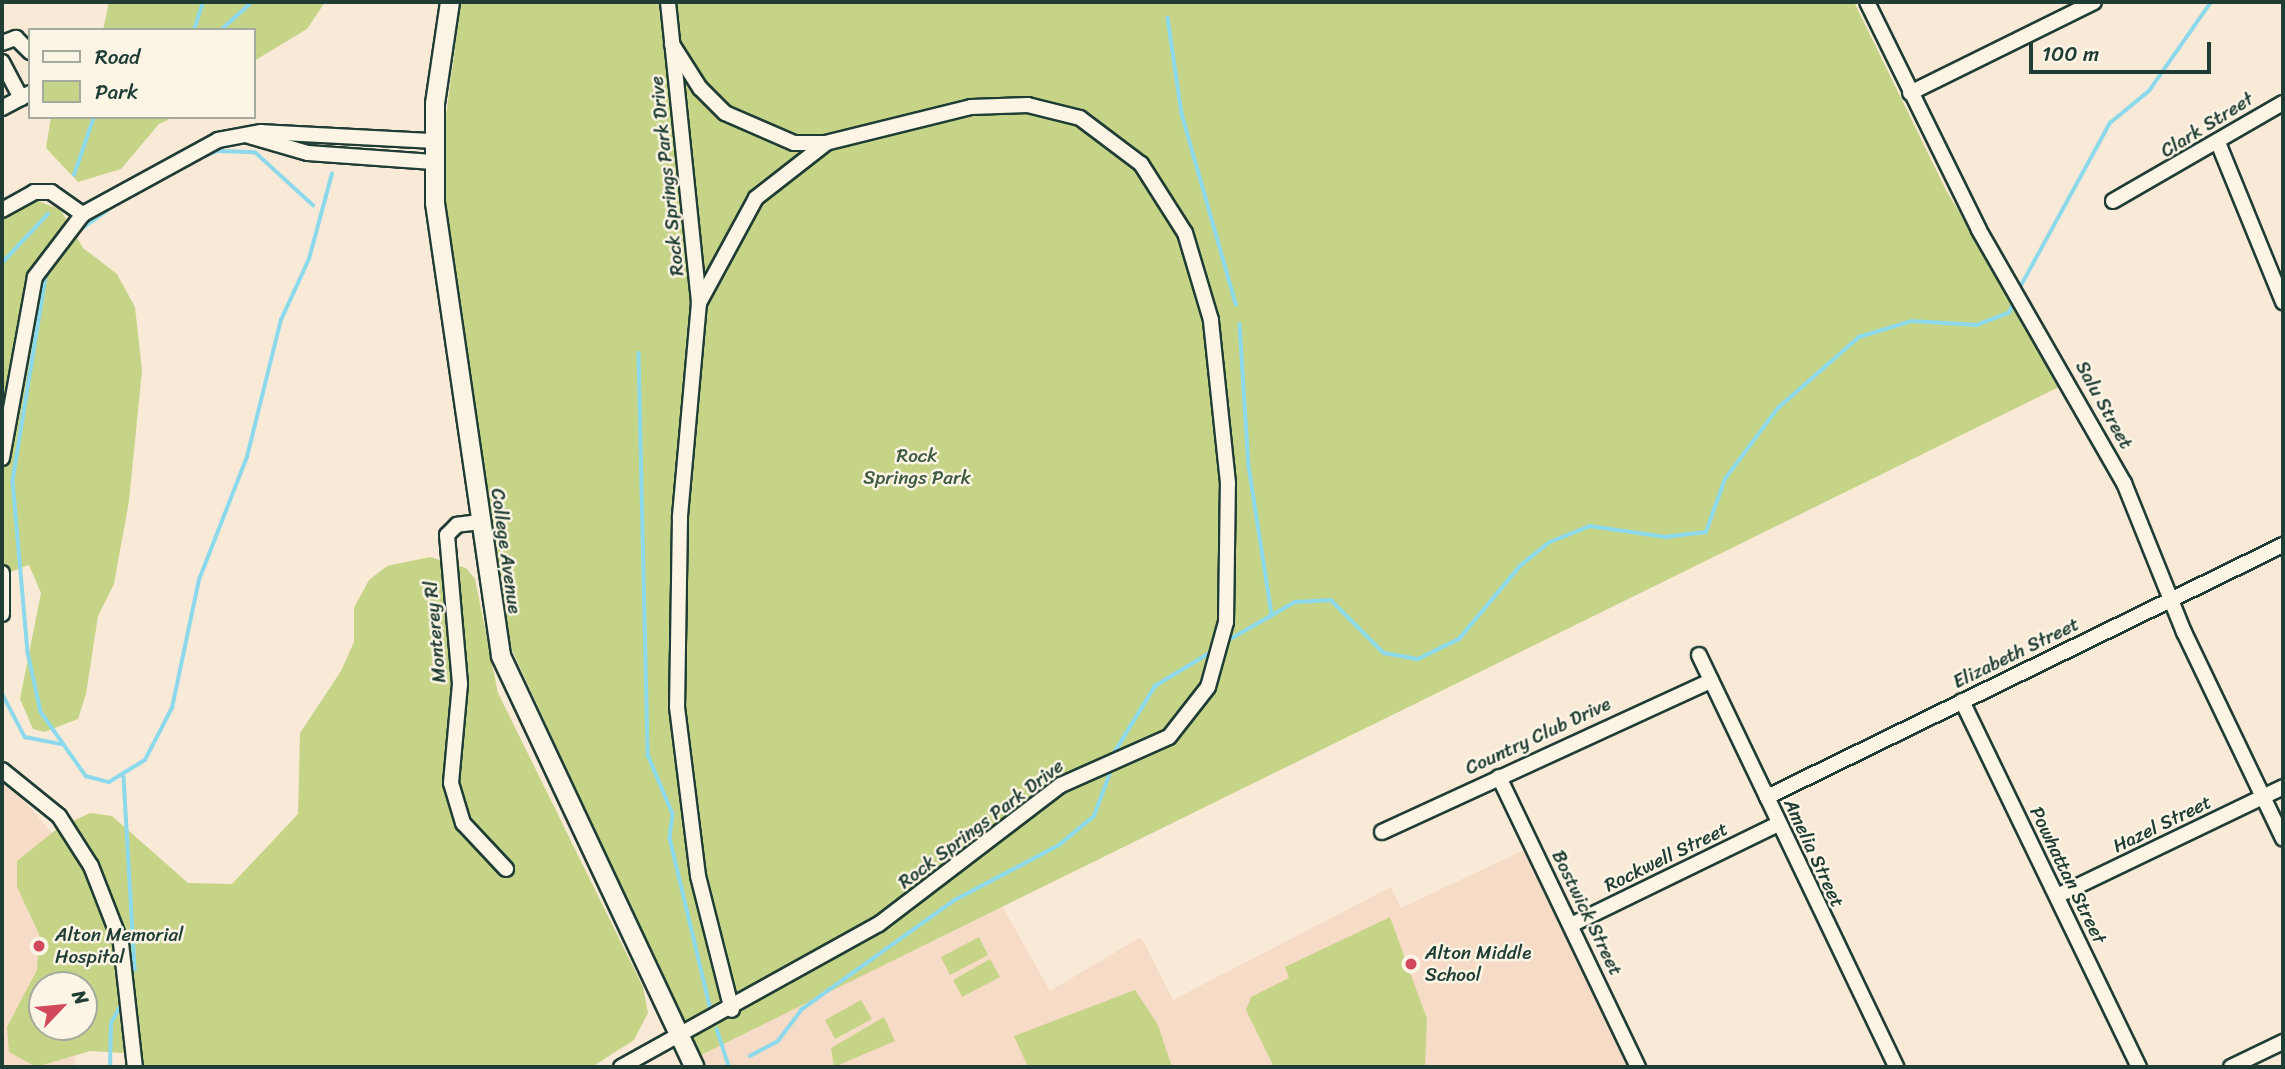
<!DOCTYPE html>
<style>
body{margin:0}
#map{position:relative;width:2285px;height:1069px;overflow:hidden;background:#f9e9d7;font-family:Sriracha,sans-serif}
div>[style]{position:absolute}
.built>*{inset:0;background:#f6dbc6}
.green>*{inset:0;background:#c6d488}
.stream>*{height:3.5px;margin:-1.75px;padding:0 1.75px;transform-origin:1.75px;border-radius:1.75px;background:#8dd9ec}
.roads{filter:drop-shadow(2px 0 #1f3d34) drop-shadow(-2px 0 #1f3d34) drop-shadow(0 2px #1f3d34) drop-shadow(0 -2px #1f3d34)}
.minor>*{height:14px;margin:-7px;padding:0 7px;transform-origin:7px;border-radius:7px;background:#fcf5e5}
.major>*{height:18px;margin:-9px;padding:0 9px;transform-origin:9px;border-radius:9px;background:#fcf5e5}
.dots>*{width:19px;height:19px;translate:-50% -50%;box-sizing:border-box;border:4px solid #fcf5e5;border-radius:50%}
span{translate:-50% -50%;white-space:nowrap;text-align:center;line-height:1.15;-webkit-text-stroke:5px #fcf5e5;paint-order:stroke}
.street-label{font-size:19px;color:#1f3d34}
.park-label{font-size:19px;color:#405b45}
.poi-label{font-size:19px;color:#1f3d34}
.left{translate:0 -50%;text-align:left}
.frame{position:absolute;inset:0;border:4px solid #1f3d34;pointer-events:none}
.legend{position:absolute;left:28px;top:28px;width:228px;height:91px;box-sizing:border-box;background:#fcf5e5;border:2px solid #a4ab9e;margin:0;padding:9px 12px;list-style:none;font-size:21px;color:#1f3d34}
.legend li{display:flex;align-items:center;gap:14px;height:35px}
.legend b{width:35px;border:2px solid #a4ab9e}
.north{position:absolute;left:28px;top:971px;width:70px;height:70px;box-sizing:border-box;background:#fcf5e5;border:2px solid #a4ab9e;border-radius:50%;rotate:64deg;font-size:19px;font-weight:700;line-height:28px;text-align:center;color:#1f3d34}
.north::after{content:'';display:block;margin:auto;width:24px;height:32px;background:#d1495b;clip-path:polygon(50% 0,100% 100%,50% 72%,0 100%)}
.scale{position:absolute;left:2029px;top:42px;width:182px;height:32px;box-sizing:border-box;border:4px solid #1f3d34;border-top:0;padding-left:9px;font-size:21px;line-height:24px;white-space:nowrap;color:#1f3d34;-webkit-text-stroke:5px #fcf5e5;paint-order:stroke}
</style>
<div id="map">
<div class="built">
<i style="clip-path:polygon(2px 775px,57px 839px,42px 1027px,79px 1027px,74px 1067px,2px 1067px)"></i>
<i style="clip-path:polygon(1524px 850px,1628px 1067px,705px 1067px,699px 1056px,1002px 906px,1050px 991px,1141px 937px,1173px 1000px,1391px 887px,1401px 908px)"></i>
</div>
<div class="green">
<i style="clip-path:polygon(109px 2px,325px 2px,307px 29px,254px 61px,254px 30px,103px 30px)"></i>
<i style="clip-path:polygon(461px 2px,1854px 2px,1946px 190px,2063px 385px,699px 1056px,506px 637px,445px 220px,442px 146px)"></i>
<i style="clip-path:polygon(51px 117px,174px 117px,159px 124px,121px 169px,78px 182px,46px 148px)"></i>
<i style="clip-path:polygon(35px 200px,60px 209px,83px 248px,117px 274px,135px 307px,142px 371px,129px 501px,114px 584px,98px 616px,86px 694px,78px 719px,44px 732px,33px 729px,20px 699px,41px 593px,29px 565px,2px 575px,2px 218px)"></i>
<i style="clip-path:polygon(evenodd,430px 557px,466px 568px,475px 579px,498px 693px,643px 987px,648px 1013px,634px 1040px,592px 1067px,143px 1067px,142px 1054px,90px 1051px,36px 1067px,9px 1052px,7px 1027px,37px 970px,39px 934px,17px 887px,17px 861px,58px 828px,90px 813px,112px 816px,188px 883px,232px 884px,298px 814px,300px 733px,341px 671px,354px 642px,354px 608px,369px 580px,387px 566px,430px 557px,42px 985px,84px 985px,84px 1027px,42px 1027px,42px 985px)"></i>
<i style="clip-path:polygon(1390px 917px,1427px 1019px,1425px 1067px,1274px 1067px,1246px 1010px,1251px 997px,1289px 978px,1285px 967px)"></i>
<i style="clip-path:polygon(979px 937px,988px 955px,950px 975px,941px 957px)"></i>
<i style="clip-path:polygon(990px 959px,1000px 977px,962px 997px,953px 980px)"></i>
<i style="clip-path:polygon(1135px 990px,1158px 1025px,1172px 1067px,1028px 1067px,1014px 1036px)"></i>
<i style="clip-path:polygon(861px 1000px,872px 1019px,835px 1039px,825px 1020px)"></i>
<i style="clip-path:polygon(884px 1017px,895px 1041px,834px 1067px,831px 1048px)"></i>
</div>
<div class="stream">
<i style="left:1168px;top:18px;width:97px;rotate:81.7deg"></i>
<i style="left:1182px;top:114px;width:198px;rotate:74.1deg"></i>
<i style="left:194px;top:30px;width:29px;rotate:-72deg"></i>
<i style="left:221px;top:30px;width:42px;rotate:-42.1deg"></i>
<i style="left:200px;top:158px;width:18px;rotate:-22deg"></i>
<i style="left:217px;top:151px;width:38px;rotate:2deg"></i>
<i style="left:255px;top:152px;width:79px;rotate:42.4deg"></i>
<i style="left:74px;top:175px;width:61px;rotate:-71deg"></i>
<i style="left:77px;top:232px;width:52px;rotate:-35.5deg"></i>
<i style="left:2px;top:263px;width:67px;rotate:-46.8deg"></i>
<i style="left:47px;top:271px;width:213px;rotate:99.2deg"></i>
<i style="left:13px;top:481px;width:172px;rotate:85deg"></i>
<i style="left:28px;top:652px;width:61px;rotate:77.8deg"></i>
<i style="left:41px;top:712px;width:78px;rotate:54.9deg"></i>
<i style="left:86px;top:776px;width:24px;rotate:15deg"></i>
<i style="left:109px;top:782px;width:42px;rotate:-31.4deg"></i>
<i style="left:145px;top:760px;width:59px;rotate:-62.6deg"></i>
<i style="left:172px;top:708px;width:131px;rotate:-78.1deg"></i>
<i style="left:199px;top:580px;width:132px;rotate:-68.7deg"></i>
<i style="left:247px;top:457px;width:141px;rotate:-76.1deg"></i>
<i style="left:281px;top:320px;width:67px;rotate:-65.3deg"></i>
<i style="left:309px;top:259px;width:88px;rotate:-74.9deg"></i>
<i style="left:2px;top:274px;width:1px;rotate:90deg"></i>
<i style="left:2018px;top:291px;width:192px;rotate:-61.3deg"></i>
<i style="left:2110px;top:123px;width:50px;rotate:-39.4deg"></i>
<i style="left:2149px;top:91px;width:108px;rotate:-55.1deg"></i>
<i style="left:1240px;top:324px;width:142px;rotate:86.4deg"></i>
<i style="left:1249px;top:466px;width:150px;rotate:81.2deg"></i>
<i style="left:639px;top:353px;width:402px;rotate:88.7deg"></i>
<i style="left:648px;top:755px;width:64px;rotate:67deg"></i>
<i style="left:673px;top:814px;width:24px;rotate:97deg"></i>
<i style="left:670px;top:838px;width:177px;rotate:76.6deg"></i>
<i style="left:1225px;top:642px;width:81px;rotate:-29.7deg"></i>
<i style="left:1295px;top:602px;width:36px;rotate:-3deg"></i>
<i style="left:1331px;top:600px;width:75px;rotate:45deg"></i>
<i style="left:1384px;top:653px;width:35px;rotate:10deg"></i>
<i style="left:1418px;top:659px;width:46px;rotate:-26deg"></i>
<i style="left:1459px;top:639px;width:95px;rotate:-50.1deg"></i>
<i style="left:1520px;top:566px;width:38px;rotate:-39deg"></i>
<i style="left:1550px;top:542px;width:43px;rotate:-21.8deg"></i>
<i style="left:1590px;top:526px;width:76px;rotate:8.3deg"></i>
<i style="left:1665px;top:537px;width:41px;rotate:-7deg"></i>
<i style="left:1706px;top:532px;width:56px;rotate:-70.3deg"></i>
<i style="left:1725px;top:479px;width:89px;rotate:-53.3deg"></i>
<i style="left:1778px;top:408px;width:108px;rotate:-41.2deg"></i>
<i style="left:1859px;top:337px;width:55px;rotate:-16.8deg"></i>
<i style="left:1912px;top:321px;width:65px;rotate:3.5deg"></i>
<i style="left:1977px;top:325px;width:34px;rotate:-21deg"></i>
<i style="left:2009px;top:313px;width:13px;rotate:-67deg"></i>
<i style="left:2px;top:693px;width:50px;rotate:62.4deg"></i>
<i style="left:25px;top:737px;width:38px;rotate:11deg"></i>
<i style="left:1114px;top:753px;width:79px;rotate:-58.5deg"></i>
<i style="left:1155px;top:686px;width:68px;rotate:-31.1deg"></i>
<i style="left:124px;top:777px;width:193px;rotate:86.7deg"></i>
<i style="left:717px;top:1029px;width:38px;rotate:72deg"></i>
<i style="left:750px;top:1056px;width:32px;rotate:-28deg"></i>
<i style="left:778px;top:1041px;width:39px;rotate:-53deg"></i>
<i style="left:801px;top:1010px;width:187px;rotate:-35.6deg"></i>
<i style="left:953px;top:901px;width:120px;rotate:-27.8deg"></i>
<i style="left:1059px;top:845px;width:45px;rotate:-39.6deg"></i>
<i style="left:1094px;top:816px;width:49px;rotate:-69.7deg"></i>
<i style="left:110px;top:1067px;width:44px;rotate:-88.7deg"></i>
<i style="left:111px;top:1023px;width:23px;rotate:-61deg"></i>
</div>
<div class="roads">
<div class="minor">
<i style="left:668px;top:2px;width:303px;rotate:84.1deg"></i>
<i style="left:699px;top:303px;width:216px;rotate:95.1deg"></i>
<i style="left:680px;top:518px;width:189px;rotate:90.9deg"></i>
<i style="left:677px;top:707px;width:170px;rotate:82.9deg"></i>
<i style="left:698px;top:876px;width:138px;rotate:75.8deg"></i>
<i style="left:1867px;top:2px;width:254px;rotate:63.8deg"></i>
<i style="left:1979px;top:230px;width:292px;rotate:60.2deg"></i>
<i style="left:2124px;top:483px;width:161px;rotate:68.1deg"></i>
<i style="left:2184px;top:632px;width:229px;rotate:64.4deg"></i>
<i style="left:2px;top:43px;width:15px;rotate:-20deg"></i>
<i style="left:16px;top:38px;width:20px;rotate:45deg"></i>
<i style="left:2px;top:62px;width:41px;rotate:62.2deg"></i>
<i style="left:1910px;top:93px;width:205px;rotate:-26.3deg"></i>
<i style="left:2px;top:108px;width:32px;rotate:-28deg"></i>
<i style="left:249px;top:136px;width:61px;rotate:16.1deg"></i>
<i style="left:308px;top:153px;width:125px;rotate:4.1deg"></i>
<i style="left:2219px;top:145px;width:170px;rotate:67.8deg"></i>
<i style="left:2113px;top:201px;width:196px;rotate:-30deg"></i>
<i style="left:2px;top:210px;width:37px;rotate:-29deg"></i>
<i style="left:34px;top:192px;width:17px"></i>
<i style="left:51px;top:192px;width:39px;rotate:35deg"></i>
<i style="left:699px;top:303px;width:119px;rotate:-61.5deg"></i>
<i style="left:756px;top:198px;width:88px;rotate:-38deg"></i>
<i style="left:2px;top:458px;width:184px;rotate:-79.7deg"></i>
<i style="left:35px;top:277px;width:79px;rotate:-52.7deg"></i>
<i style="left:83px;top:214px;width:154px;rotate:-28.7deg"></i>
<i style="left:218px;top:140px;width:44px;rotate:-10.5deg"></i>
<i style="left:261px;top:132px;width:172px;rotate:3deg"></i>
<i style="left:480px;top:522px;width:23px;rotate:173deg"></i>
<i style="left:457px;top:525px;width:14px;rotate:135deg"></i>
<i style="left:447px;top:535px;width:150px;rotate:85deg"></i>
<i style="left:460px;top:684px;width:99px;rotate:95.2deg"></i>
<i style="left:451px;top:783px;width:42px;rotate:73.3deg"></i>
<i style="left:463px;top:823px;width:63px;rotate:46.9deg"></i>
<i style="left:2px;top:573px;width:41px;rotate:90deg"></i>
<i style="left:1699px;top:655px;width:457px;rotate:64.4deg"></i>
<i style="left:1962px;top:701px;width:407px;rotate:64.2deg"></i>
<i style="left:2px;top:770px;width:73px;rotate:38.9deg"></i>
<i style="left:59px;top:816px;width:59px;rotate:57.4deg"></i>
<i style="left:91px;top:866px;width:83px;rotate:68.7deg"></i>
<i style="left:121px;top:943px;width:125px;rotate:83.6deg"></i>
<i style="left:1499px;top:777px;width:322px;rotate:64.4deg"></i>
<i style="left:1767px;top:797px;width:574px;rotate:-26.03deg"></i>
<i style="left:1382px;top:832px;width:362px;rotate:-24.7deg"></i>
<i style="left:2057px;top:896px;width:251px;rotate:-25.7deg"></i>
<i style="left:1571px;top:925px;width:230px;rotate:-26deg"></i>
<i style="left:621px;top:1067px;width:295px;rotate:-29deg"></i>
<i style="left:879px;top:924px;width:229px;rotate:-37.4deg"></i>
<i style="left:1061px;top:785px;width:118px;rotate:-24deg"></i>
<i style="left:1169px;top:737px;width:63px;rotate:-52deg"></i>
<i style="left:1208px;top:687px;width:67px;rotate:-74.5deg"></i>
<i style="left:1226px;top:622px;width:139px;rotate:-89.2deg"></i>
<i style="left:1228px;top:483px;width:164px;rotate:-96deg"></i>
<i style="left:1211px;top:320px;width:91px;rotate:-106.6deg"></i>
<i style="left:1185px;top:233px;width:82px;rotate:-122.5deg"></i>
<i style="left:1141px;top:164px;width:76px;rotate:-143deg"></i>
<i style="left:1080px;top:118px;width:54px;rotate:-166deg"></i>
<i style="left:1028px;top:105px;width:57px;rotate:178deg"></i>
<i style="left:971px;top:107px;width:149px;rotate:166.1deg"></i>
<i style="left:826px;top:143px;width:32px;rotate:180deg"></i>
<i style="left:794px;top:143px;width:75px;rotate:-156.5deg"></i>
<i style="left:725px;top:113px;width:35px;rotate:-135deg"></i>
<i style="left:700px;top:88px;width:52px;rotate:-122.5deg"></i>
<i style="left:2231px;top:1067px;width:58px;rotate:-25.7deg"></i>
</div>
<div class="major">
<i style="left:450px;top:2px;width:103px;rotate:98.4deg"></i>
<i style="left:435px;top:104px;width:99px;rotate:90deg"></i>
<i style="left:435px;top:203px;width:458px;rotate:81.7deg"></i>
<i style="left:501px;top:656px;width:454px;rotate:64.8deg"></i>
</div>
</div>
<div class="dots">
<i style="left:39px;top:946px;background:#d1495b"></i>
<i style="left:1411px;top:964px;background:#d1495b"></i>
</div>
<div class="street-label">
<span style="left:2207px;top:125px;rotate:-32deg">Clark Street</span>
<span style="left:667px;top:176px;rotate:-96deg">Rock Springs Park Drive</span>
<span style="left:2104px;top:405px;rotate:61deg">Salu Street</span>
<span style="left:506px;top:551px;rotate:82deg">College Avenue</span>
<span style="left:435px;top:632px;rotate:-95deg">Monterey Rl</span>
<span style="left:2016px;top:653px;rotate:-26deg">Elizabeth Street</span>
<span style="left:1538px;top:736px;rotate:-25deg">Country Club Drive</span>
<span style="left:981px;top:824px;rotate:-37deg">Rock Springs Park Drive</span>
<span style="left:2162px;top:824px;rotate:-26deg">Hazel Street</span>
<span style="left:1814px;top:853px;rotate:65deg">Amelia Street</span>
<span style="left:1666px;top:857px;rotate:-26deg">Rockwell Street</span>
<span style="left:2068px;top:875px;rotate:64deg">Powhattan Street</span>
<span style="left:1587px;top:913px;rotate:64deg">Bostwick Street</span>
</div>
<div class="park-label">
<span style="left:917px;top:467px">Rock<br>Springs Park</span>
</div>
<div class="poi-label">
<span class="left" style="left:55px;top:946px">Alton Memorial<br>Hospital</span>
<span class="left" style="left:1425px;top:964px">Alton Middle<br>School</span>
</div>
<div class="frame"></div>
<ul class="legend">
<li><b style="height:9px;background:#fcf5e5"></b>Road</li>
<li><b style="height:19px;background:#c6d488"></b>Park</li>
</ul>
<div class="north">N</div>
<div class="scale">100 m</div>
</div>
